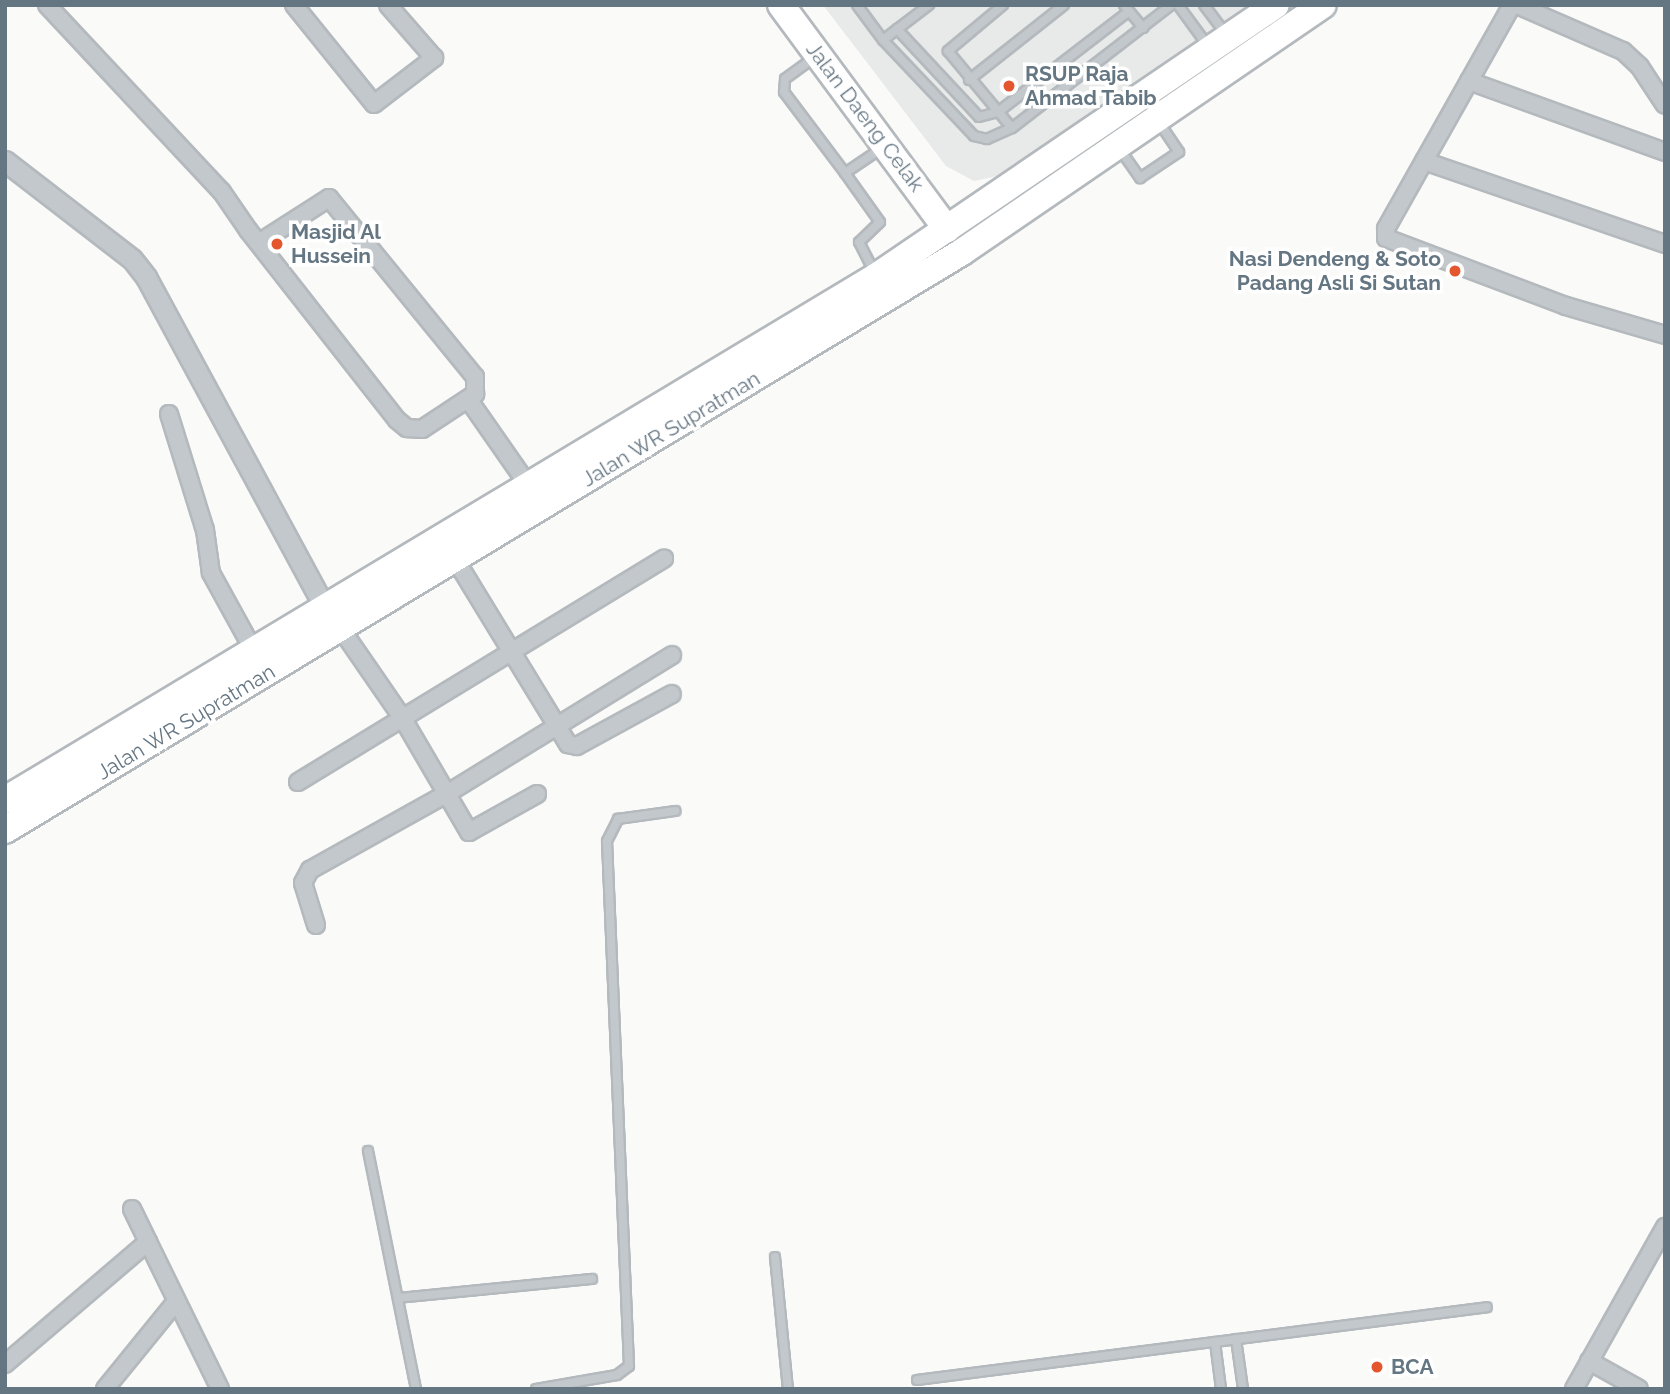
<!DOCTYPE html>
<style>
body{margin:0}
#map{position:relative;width:1670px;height:1394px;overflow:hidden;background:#fafaf8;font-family:Raleway,sans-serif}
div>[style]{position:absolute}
.built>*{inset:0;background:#e8e9e9}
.roads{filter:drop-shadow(2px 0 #b4b9bd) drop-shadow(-2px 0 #b4b9bd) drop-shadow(0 2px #b4b9bd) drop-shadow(0 -2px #b4b9bd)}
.service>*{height:8px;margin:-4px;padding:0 4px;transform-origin:4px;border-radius:4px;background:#c3c8cc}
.minor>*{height:16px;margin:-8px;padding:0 8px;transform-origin:8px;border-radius:8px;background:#c3c8cc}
.tertiary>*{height:19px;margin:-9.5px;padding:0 9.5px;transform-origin:9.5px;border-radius:9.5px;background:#c3c8cc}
.trunk>*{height:26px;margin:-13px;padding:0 13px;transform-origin:13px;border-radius:13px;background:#fff}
.dots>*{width:19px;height:19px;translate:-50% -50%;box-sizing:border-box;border:4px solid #fff;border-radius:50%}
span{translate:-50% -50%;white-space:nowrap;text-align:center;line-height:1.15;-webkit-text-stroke:7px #fff;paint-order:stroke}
.poi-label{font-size:21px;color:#657683;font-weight:700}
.left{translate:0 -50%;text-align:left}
.right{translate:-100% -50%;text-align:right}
.street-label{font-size:21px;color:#657683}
.frame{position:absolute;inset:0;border:7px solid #657683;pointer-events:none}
</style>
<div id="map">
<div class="built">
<i style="clip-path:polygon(823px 5px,1248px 5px,1007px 174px,974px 181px,946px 166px)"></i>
</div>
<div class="roads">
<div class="service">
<i style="left:857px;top:5px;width:44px;rotate:53.4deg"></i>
<i style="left:883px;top:40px;width:58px;rotate:-37.3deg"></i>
<i style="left:1003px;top:5px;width:72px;rotate:140.1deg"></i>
<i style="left:948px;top:51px;width:100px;rotate:50.3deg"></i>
<i style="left:1124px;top:5px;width:30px;rotate:50deg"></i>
<i style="left:1178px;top:5px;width:51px;rotate:53.8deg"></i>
<i style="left:1204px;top:5px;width:36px;rotate:53deg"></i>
<i style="left:897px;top:29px;width:120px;rotate:47deg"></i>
<i style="left:979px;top:117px;width:20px;rotate:-15deg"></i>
<i style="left:998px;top:112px;width:165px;rotate:-37.6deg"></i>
<i style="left:883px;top:40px;width:132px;rotate:46.5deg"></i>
<i style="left:974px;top:136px;width:13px;rotate:13deg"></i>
<i style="left:987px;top:139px;width:27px;rotate:-24deg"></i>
<i style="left:1012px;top:128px;width:201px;rotate:-37.7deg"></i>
<i style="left:815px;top:57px;width:37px;rotate:144deg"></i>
<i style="left:785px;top:79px;width:13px;rotate:94deg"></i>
<i style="left:784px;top:92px;width:101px;rotate:53deg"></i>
<i style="left:845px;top:173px;width:45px;rotate:-34deg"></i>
<i style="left:969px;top:80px;width:121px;rotate:-38.3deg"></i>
<i style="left:1119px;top:148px;width:37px;rotate:55deg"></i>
<i style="left:1140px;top:178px;width:47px;rotate:-33.7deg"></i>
<i style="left:1179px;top:152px;width:37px;rotate:-124deg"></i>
<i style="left:845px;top:173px;width:60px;rotate:54.5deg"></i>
<i style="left:880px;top:222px;width:29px;rotate:136deg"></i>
<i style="left:859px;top:242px;width:35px;rotate:63deg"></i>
<i style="left:368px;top:1151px;width:243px;rotate:78.6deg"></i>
<i style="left:775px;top:1257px;width:133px;rotate:84.4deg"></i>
<i style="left:398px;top:1298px;width:195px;rotate:-5.6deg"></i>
<i style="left:1236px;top:1339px;width:50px;rotate:82deg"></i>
<i style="left:1215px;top:1342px;width:274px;rotate:-7.3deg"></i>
<i style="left:917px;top:1380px;width:300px;rotate:-7.3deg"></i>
<i style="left:1215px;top:1342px;width:47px;rotate:82.7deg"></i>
<i style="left:536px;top:1389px;width:82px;rotate:-9.8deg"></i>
<i style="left:617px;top:1375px;width:15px;rotate:-37deg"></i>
<i style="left:629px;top:1366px;width:525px;rotate:-92.4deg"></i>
<i style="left:607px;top:841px;width:25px;rotate:-63deg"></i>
<i style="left:618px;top:819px;width:58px;rotate:-8deg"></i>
</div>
<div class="minor">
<i style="left:47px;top:5px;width:256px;rotate:46.9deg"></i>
<i style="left:222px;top:192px;width:46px;rotate:55.6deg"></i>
<i style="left:248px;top:230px;width:241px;rotate:51.9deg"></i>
<i style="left:397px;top:420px;width:13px;rotate:39deg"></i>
<i style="left:407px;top:428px;width:15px;rotate:4deg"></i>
<i style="left:422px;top:429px;width:64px;rotate:-33.4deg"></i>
<i style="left:475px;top:394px;width:17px;rotate:-90deg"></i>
<i style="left:475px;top:377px;width:231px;rotate:-129.2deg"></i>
<i style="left:329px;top:198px;width:83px;rotate:147.3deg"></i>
<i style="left:294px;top:5px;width:127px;rotate:51.1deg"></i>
<i style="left:374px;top:104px;width:76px;rotate:-37.5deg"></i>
<i style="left:434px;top:58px;width:70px;rotate:-131deg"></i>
<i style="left:1512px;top:5px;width:257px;rotate:119.4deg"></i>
<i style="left:1386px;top:229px;width:9px;rotate:90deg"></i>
<i style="left:1386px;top:238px;width:192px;rotate:20.7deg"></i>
<i style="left:1566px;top:306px;width:103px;rotate:16.3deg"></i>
<i style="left:1517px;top:5px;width:116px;rotate:23.5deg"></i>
<i style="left:1623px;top:51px;width:23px;rotate:43deg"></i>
<i style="left:1640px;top:67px;width:45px;rotate:56.7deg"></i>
<i style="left:1469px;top:81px;width:208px;rotate:19.9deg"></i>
<i style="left:1424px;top:161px;width:255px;rotate:19deg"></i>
<i style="left:468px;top:399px;width:108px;rotate:55.1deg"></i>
<i style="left:169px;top:414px;width:121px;rotate:72.8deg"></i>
<i style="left:205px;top:530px;width:43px;rotate:82.1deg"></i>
<i style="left:211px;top:573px;width:91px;rotate:61.2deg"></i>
<i style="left:452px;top:554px;width:223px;rotate:58.6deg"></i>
<i style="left:568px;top:744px;width:9px;rotate:13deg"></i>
<i style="left:577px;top:746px;width:108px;rotate:-28.7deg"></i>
<i style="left:341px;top:629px;width:109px;rotate:55.4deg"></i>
<i style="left:403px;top:719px;width:131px;rotate:59.7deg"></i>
<i style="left:469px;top:832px;width:78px;rotate:-29.2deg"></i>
<i style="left:298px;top:782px;width:429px;rotate:-31.4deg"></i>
<i style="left:316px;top:925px;width:44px;rotate:-107.2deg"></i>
<i style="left:303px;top:883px;width:15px;rotate:-62deg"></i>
<i style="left:310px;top:870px;width:158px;rotate:-29.2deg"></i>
<i style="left:448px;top:793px;width:263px;rotate:-31.6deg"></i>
<i style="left:132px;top:1209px;width:37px;rotate:64deg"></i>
<i style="left:1589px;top:1361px;width:57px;rotate:29.2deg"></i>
<i style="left:5px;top:1364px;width:188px;rotate:-40.5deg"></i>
<i style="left:148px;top:1242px;width:164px;rotate:63.9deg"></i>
<i style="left:105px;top:1389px;width:111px;rotate:-50.9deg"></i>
<i style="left:1574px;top:1389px;width:186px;rotate:-60.7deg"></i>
</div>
<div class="tertiary">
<i style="left:5px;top:161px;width:160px;rotate:37.7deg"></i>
<i style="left:132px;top:259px;width:23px;rotate:52deg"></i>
<i style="left:146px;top:277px;width:376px;rotate:61.6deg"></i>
</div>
<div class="trunk">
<i style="left:781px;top:5px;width:279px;rotate:53.5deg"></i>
<i style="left:5px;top:800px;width:1017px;rotate:-31deg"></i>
<i style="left:877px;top:276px;width:482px;rotate:-34.2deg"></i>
<i style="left:5px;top:830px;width:1118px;rotate:-31.13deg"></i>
<i style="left:962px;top:252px;width:437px;rotate:-34.4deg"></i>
</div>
</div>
<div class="dots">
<i style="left:1009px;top:86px;background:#e4572e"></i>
<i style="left:277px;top:244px;background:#e4572e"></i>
<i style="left:1455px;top:271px;background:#e4572e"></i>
<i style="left:1377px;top:1367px;background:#e4572e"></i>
</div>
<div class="poi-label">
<span class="left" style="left:1025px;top:86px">RSUP Raja<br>Ahmad Tabib</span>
<span class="left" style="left:291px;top:244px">Masjid Al<br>Hussein</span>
<span class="right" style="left:1441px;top:271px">Nasi Dendeng &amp; Soto<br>Padang Asli Si Sutan</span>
<span class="left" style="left:1391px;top:1367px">BCA</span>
</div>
<div class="street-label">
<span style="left:865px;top:117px;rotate:53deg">Jalan Daeng Celak</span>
<span style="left:671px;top:429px;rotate:-31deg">Jalan WR Supratman</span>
<span style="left:186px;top:722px;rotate:-31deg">Jalan WR Supratman</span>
</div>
<div class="frame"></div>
</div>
